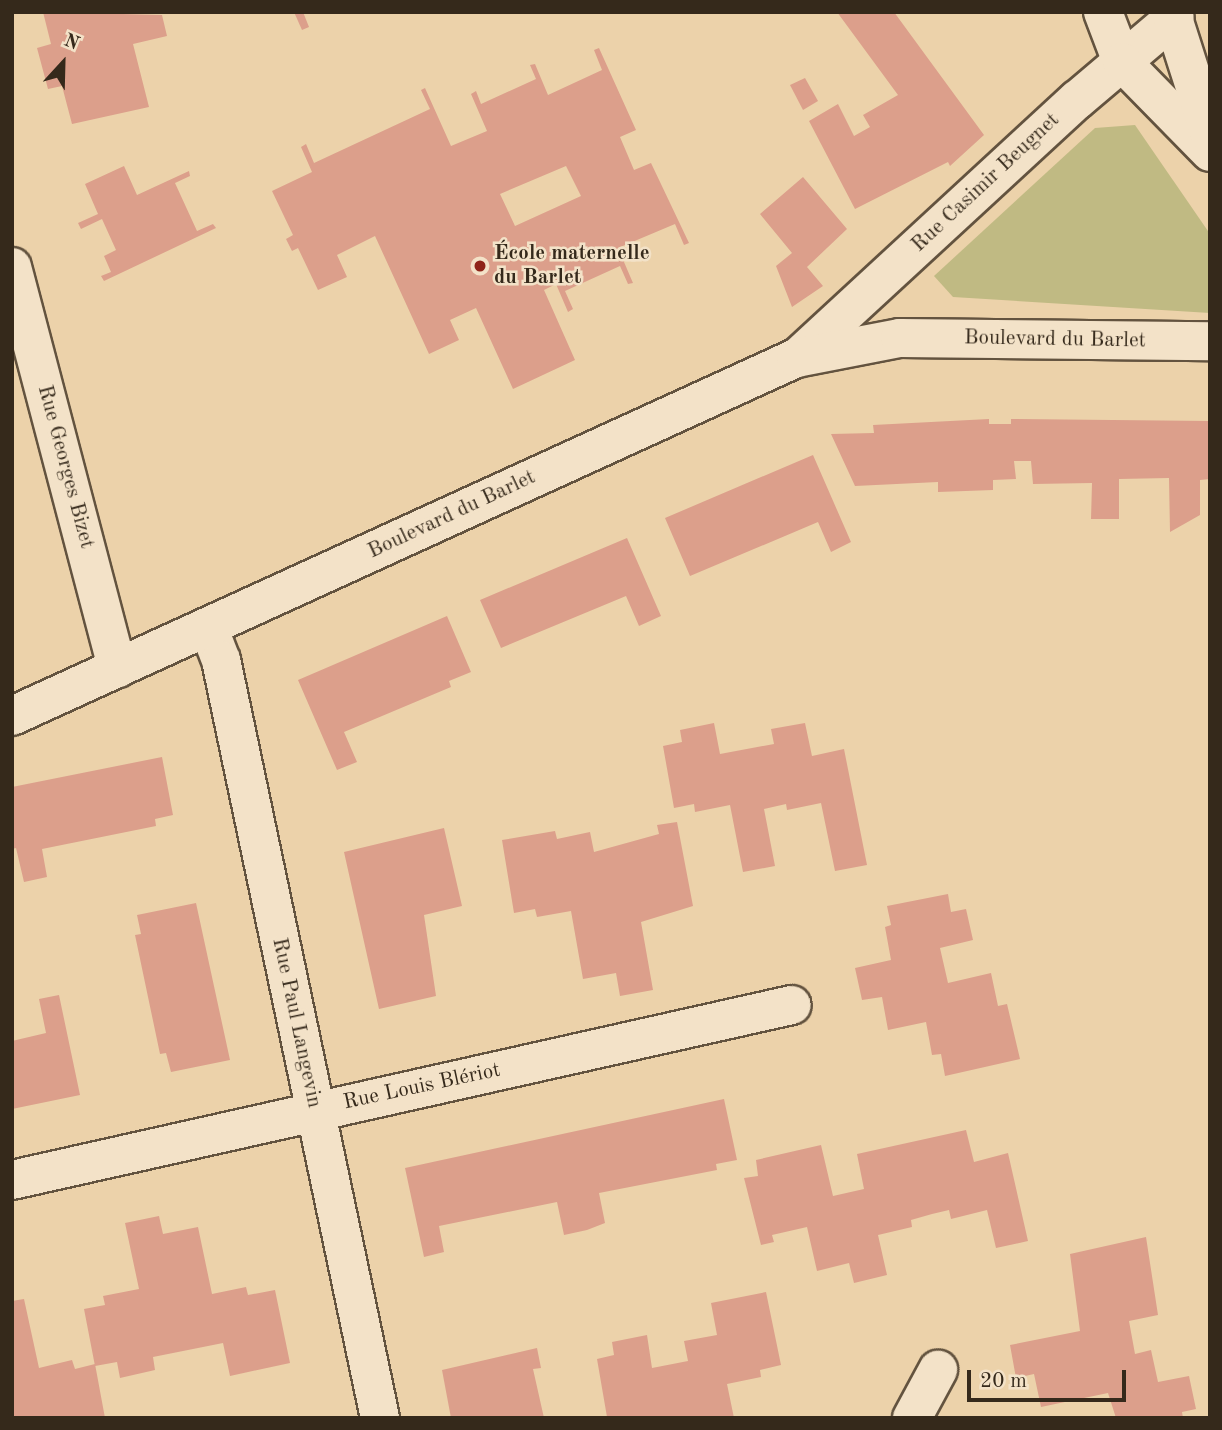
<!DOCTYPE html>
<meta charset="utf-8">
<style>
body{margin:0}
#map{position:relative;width:1222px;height:1430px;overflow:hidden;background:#ecd2aa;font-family:"Old Standard TT",serif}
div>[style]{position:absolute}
.green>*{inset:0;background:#c0ba83}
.building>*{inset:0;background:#dc9f8b}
.roads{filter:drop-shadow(2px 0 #63533f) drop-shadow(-2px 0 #63533f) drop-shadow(0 2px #63533f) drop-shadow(0 -2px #63533f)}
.minor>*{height:38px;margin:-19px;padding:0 19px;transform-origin:19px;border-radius:19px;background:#f3e2c8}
.tertiary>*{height:38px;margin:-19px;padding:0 19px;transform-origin:19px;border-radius:19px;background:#f3e2c8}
.dots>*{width:19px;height:19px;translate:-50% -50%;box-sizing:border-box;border:4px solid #f3e2c8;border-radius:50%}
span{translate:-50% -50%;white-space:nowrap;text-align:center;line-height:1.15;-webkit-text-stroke:5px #f3e2c8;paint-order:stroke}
.street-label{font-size:21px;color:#35291b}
.poi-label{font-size:21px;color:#35291b;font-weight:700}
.left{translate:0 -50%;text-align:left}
.frame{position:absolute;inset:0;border:14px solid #35291b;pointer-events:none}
.north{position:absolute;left:28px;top:28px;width:70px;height:70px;-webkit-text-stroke:5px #f3e2c8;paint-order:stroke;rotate:22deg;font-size:19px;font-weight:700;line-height:28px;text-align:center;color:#35291b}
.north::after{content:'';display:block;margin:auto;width:24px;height:32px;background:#35291b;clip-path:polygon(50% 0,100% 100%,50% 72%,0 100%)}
.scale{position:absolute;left:967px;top:1370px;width:159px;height:32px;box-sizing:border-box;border:4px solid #35291b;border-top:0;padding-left:9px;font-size:21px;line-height:24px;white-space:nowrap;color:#35291b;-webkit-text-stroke:5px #f3e2c8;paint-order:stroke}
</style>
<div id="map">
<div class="green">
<i style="clip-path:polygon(1135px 125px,1210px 234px,1210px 313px,953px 297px,934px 276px,1095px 128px)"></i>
</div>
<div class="building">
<i style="clip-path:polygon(43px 12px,162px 15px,167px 36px,133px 44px,149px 107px,72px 124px,62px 86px,48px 89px,37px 48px,51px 44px)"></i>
<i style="clip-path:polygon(294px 12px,303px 12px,309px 27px,302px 30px)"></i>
<i style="clip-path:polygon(837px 12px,894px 12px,984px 135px,950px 166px,948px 162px,855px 209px,809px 121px,838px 104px,854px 136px,870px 127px,863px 115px,898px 95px)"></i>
<i style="clip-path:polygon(evenodd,599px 48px,636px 130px,620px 137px,634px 170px,651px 163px,689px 243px,684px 245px,675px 224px,618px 248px,633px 283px,628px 284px,620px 266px,565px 291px,573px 309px,568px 312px,556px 284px,544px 290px,575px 360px,513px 389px,476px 308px,450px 320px,459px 340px,429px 354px,375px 236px,337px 255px,347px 277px,318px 290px,298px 248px,292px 251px,286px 239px,293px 235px,272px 191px,312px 172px,301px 147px,306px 144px,314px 163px,430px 109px,421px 90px,425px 88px,451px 146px,487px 131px,471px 94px,476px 91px,481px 104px,536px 79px,530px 65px,535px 64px,548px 95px,602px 70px,594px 50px,599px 48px,566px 166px,581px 196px,515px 226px,500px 194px,566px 166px)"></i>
<i style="clip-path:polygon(805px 78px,818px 101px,803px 110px,790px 85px)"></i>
<i style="clip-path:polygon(124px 166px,137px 195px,189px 171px,190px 176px,175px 183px,197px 231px,213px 224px,216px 228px,104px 281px,101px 276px,111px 272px,104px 256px,116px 250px,102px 219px,81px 229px,78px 223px,98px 214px,85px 184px)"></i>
<i style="clip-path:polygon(803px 177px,847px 229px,807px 267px,823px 286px,792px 307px,776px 266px,792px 253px,760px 214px)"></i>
<i style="clip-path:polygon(989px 419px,989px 424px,1011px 424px,1011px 419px,1210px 421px,1210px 479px,1200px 480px,1200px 515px,1170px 532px,1169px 478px,1119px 479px,1119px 519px,1091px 519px,1092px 483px,1033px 484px,1031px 461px,1014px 461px,1016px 479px,993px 480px,993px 490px,938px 492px,938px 482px,855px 486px,831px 434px,874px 433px,873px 425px)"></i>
<i style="clip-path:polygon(813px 455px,851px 542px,831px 552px,818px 522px,690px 576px,665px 518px)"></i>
<i style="clip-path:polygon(627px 538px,661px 616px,639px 626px,626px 596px,501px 648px,480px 600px)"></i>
<i style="clip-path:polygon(447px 616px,471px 672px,449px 681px,451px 687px,344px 732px,357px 762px,337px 770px,298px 680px)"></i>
<i style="clip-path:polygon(714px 723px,720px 754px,774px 744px,771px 729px,805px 723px,812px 756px,844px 749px,867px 865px,835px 871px,821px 803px,787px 810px,786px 804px,764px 809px,775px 866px,743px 872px,730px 805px,695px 812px,694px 804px,674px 808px,663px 746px,682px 742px,680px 730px)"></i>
<i style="clip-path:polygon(162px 757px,173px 815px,155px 819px,156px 826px,42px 849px,47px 877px,24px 882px,16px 848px,12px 849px,12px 787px)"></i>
<i style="clip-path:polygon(677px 822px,693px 906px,641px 922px,653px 990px,620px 996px,616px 973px,583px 979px,571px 911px,537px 917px,535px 909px,514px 913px,502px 840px,555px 831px,557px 839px,590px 832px,594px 852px,659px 834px,657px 825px)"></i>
<i style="clip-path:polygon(444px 828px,462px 906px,424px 915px,436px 996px,379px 1009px,344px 852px)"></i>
<i style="clip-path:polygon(948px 894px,951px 912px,966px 909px,973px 940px,940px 948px,948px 983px,991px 973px,998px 1006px,1007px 1004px,1020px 1059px,945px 1076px,941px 1054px,932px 1055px,926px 1022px,888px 1030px,882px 997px,862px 1000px,855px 968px,891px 960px,885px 927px,891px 925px,887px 906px)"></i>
<i style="clip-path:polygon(196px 903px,230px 1060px,171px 1072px,166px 1053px,160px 1054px,135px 935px,141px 934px,137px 915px)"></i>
<i style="clip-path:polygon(59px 995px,80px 1095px,12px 1109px,12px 1041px,46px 1033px,39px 999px)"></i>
<i style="clip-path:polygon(724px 1099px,737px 1160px,716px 1164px,717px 1170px,599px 1193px,605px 1223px,587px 1230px,564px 1235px,557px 1202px,439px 1226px,444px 1252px,424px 1257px,405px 1168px)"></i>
<i style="clip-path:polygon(966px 1130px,974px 1162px,1008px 1153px,1028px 1241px,996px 1248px,987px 1210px,951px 1219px,949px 1210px,932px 1214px,911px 1220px,912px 1227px,878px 1235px,887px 1275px,854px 1283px,849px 1263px,817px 1271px,807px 1227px,772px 1235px,774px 1242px,761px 1245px,744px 1178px,758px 1176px,756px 1160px,821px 1145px,833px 1196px,864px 1189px,857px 1154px)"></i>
<i style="clip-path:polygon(159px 1216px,163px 1234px,198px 1227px,212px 1294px,246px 1287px,248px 1295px,275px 1290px,290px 1363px,230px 1376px,223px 1343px,153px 1357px,155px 1370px,120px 1378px,117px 1362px,95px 1366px,84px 1309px,105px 1305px,103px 1296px,139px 1289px,125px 1223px)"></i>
<i style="clip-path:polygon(1146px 1237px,1158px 1315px,1129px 1321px,1135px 1354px,1151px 1350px,1158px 1382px,1189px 1376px,1196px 1409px,1182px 1412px,1183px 1418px,1116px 1418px,1108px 1393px,1041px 1407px,1034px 1374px,1016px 1378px,1010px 1345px,1080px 1331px,1070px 1254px)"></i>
<i style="clip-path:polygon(766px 1292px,781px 1365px,760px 1370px,761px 1377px,727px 1384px,734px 1418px,607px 1417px,597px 1359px,614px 1355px,612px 1342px,647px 1335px,652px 1368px,688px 1361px,684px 1341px,717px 1335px,711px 1303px)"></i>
<i style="clip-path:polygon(24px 1299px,39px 1368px,72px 1360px,75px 1369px,95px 1364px,105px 1418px,12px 1418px,12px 1301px)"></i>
<i style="clip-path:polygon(537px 1348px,541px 1368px,533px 1369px,544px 1418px,451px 1418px,442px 1370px)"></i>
</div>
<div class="roads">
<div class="minor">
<i style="left:12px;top:267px;width:415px;rotate:75.3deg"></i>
<i style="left:797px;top:358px;width:381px;rotate:-42.7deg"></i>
<i style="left:1077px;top:100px;width:128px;rotate:-40.3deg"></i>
<i style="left:209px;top:629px;width:33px;rotate:69deg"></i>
<i style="left:221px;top:660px;width:774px;rotate:78.15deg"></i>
<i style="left:12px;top:716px;width:862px;rotate:-24.54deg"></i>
<i style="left:796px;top:358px;width:106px;rotate:-10.9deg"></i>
<i style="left:900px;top:338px;width:310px;rotate:0.6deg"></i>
<i style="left:12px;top:1180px;width:799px;rotate:-12.65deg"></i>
<i style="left:912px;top:1418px;width:55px;rotate:-61.6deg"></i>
</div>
<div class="tertiary">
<i style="left:1103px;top:12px;width:53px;rotate:69.2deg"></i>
<i style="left:1122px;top:62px;width:126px;rotate:45.6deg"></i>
<i style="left:1171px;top:12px;width:128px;rotate:72.3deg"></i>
</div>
</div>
<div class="dots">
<i style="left:480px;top:266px;background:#8f2418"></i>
</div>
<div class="street-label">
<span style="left:986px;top:183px;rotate:-43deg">Rue Casimir Beugnet</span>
<span style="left:1055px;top:340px;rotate:1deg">Boulevard du Barlet</span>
<span style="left:65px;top:467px;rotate:75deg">Rue Georges Bizet</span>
<span style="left:452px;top:515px;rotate:-25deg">Boulevard du Barlet</span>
<span style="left:296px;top:1023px;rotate:78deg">Rue Paul Langevin</span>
<span style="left:422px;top:1087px;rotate:-12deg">Rue Louis Blériot</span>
</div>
<div class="poi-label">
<span class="left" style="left:494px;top:266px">École maternelle<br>du Barlet</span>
</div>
<div class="frame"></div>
<div class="north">N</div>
<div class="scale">20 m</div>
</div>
